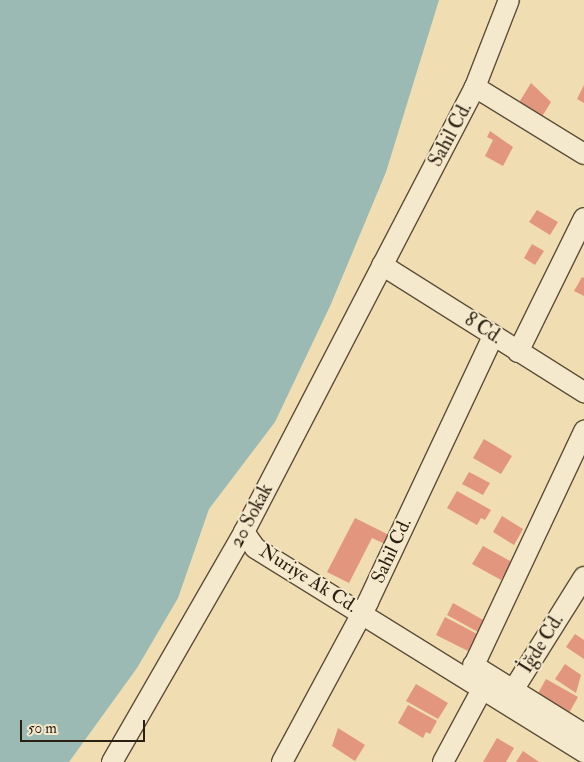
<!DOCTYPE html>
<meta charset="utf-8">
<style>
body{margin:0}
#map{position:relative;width:584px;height:762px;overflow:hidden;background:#f0ddb2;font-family:"IM FELL Double Pica",serif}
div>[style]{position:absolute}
.water>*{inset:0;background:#9bbab3}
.building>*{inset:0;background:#e2967d}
.roads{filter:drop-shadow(1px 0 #5c4e38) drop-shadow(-1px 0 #5c4e38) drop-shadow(0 1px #5c4e38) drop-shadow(0 -1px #5c4e38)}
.street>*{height:20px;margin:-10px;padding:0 10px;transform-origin:10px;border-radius:10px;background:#f5e9cd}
span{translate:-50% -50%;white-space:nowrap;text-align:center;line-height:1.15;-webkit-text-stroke:4px #f5e9cd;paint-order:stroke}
.street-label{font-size:19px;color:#2a1f10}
.scale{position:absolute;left:20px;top:720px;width:125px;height:22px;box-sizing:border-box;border:2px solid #2a1f10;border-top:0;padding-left:6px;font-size:15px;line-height:18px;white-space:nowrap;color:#2a1f10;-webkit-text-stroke:4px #f5e9cd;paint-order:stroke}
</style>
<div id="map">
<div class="water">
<i style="clip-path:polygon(0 0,439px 0,386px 172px,331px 304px,275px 422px,209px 509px,178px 598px,137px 668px,69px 762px,0 762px)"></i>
</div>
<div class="building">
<i style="clip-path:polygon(531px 83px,551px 102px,538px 123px,515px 109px)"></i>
<i style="clip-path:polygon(584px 85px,584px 103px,577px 99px)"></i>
<i style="clip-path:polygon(490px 131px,513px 147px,503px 166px,485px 156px,493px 140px,487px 137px)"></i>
<i style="clip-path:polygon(537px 210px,558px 222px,550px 235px,529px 222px)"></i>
<i style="clip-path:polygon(532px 244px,544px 251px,535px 265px,524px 258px)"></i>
<i style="clip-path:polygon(582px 277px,584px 278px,584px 296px,574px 291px)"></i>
<i style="clip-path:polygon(484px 439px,512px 456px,501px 474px,473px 458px)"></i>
<i style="clip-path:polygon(469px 472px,490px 483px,483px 495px,462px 484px)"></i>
<i style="clip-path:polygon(457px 491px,491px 510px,485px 520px,481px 518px,477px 525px,447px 508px)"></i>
<i style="clip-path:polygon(502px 516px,523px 529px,514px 545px,493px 532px)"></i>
<i style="clip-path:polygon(355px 518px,389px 535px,385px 544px,372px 538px,349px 583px,327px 572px)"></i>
<i style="clip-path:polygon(483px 546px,512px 562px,501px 580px,472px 564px)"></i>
<i style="clip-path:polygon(453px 603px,485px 621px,478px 632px,447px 615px)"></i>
<i style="clip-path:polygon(445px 617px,477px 634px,468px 651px,436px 635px)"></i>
<i style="clip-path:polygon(575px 634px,584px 640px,584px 659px,566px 647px)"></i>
<i style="clip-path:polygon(565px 664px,581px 675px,576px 693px,555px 679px)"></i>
<i style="clip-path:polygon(546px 679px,578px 697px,569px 713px,537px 695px)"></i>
<i style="clip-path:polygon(416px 684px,448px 703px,438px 719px,406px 701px)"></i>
<i style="clip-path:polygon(408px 705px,437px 721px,430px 734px,426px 732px,423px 738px,398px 723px)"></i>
<i style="clip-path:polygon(338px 728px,365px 745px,355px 761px,332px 746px)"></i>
<i style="clip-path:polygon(497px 738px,514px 748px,506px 762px,483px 762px)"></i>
<i style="clip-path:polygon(523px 751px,539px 762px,516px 762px)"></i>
</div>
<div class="roads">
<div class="street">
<i style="left:475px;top:87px;width:128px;rotate:31.6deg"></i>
<i style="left:382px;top:265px;width:239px;rotate:32.2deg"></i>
<i style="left:518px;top:352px;width:149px;rotate:-63.8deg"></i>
<i style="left:244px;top:532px;width:19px;rotate:55deg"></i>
<i style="left:255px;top:548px;width:387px;rotate:31.8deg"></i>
<i style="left:473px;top:665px;width:131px;rotate:31.9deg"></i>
<i style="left:479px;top:676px;width:12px;rotate:-114deg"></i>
<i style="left:474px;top:665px;width:259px;rotate:-64.8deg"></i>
<i style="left:112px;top:762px;width:265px;rotate:-60.1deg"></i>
<i style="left:244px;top:532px;width:501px;rotate:-62.57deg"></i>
<i style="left:475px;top:87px;width:93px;rotate:-68.7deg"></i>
<i style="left:282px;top:762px;width:182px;rotate:-61.7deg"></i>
<i style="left:368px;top:602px;width:294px;rotate:-64.8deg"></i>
<i style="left:443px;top:762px;width:86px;rotate:-61.7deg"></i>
<i style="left:484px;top:686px;width:31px;rotate:2deg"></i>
<i style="left:515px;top:687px;width:130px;rotate:-57.9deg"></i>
</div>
</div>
<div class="street-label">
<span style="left:451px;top:135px;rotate:-62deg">Sahil Cd.</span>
<span style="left:483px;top:329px;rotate:33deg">8 Cd.</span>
<span style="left:252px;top:516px;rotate:-62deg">20 Sokak</span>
<span style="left:392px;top:551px;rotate:-65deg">Sahil Cd.</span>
<span style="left:308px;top:579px;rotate:32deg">Nuriye Ak Cd.</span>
<span style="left:542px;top:644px;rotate:-58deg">İğde Cd.</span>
</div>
<div class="scale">50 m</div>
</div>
